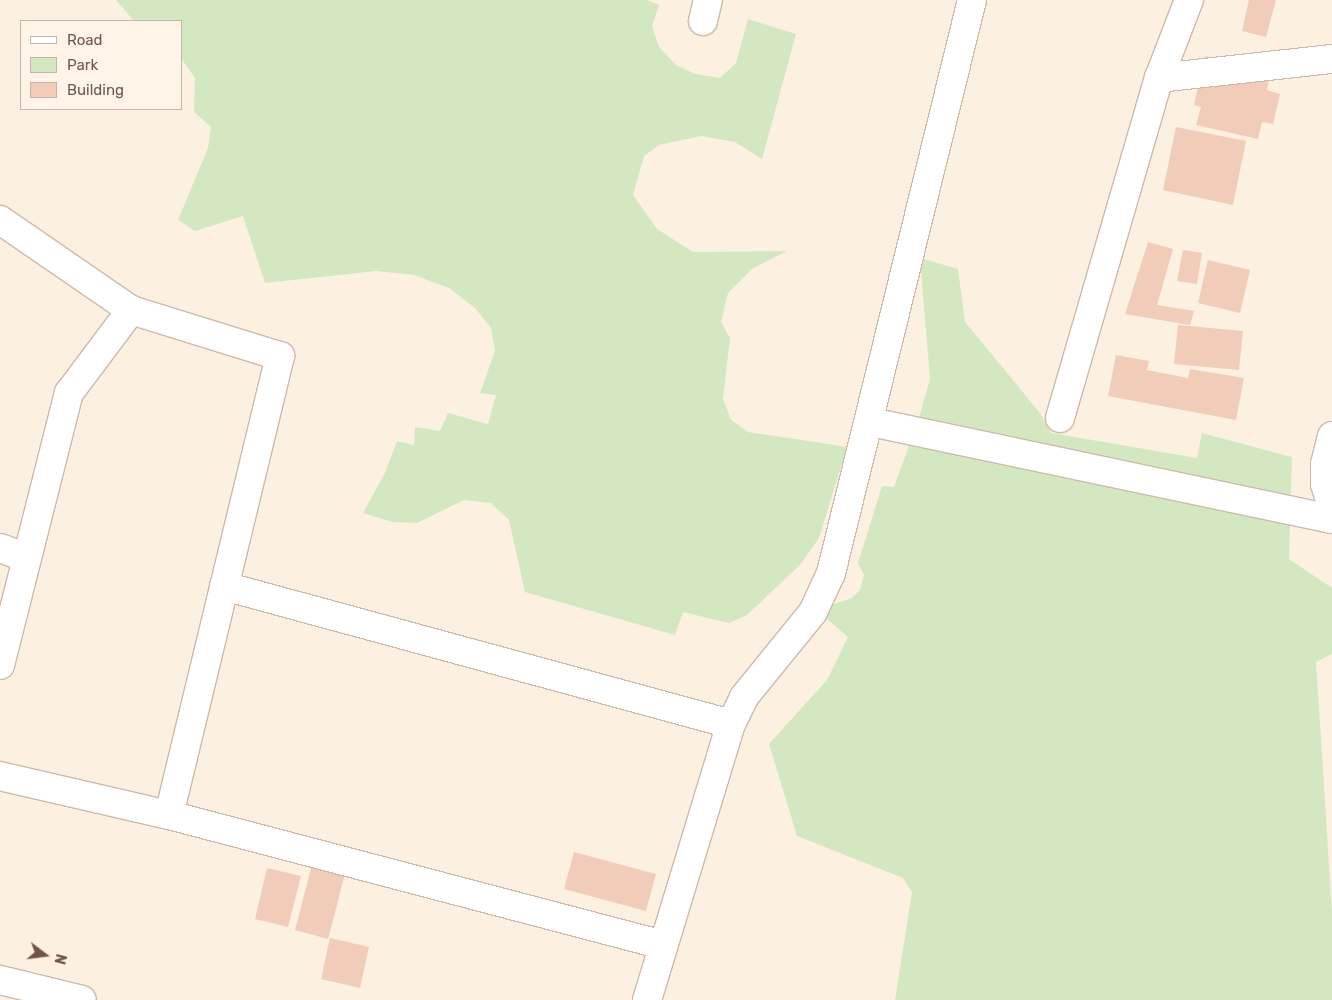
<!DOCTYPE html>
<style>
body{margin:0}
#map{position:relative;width:1332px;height:1000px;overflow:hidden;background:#fcf0e1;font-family:Rubik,sans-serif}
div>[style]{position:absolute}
.green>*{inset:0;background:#d3e8c0}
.building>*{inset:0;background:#f0ccb9}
.roads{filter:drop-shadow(1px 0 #ceb9ab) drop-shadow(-1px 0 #ceb9ab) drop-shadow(0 1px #ceb9ab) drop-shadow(0 -1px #ceb9ab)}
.street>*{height:28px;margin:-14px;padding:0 14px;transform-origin:14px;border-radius:14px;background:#fff}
span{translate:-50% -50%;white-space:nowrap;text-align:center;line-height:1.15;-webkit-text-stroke:4px #fff4e7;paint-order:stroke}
.legend{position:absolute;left:20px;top:20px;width:162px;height:90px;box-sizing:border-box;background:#fff4e7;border:1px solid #c7b4a8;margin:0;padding:6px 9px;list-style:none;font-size:15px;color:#725549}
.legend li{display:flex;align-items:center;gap:10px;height:25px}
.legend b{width:25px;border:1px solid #c7b4a8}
.north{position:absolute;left:20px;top:930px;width:50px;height:50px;-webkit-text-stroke:4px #fff4e7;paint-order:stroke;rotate:105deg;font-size:14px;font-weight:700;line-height:20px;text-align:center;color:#725549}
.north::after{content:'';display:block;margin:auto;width:18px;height:22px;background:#725549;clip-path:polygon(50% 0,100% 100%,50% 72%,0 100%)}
</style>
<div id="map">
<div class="green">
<i style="clip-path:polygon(116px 0,647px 0,659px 5px,652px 26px,659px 47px,676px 65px,695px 74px,720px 78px,736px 63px,748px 19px,796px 34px,762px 159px,735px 142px,701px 136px,659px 145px,644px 156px,633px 195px,657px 229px,693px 252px,787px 251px,752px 269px,728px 293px,721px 322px,730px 338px,723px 399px,731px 420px,748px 432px,847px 447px,819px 538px,800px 565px,747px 615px,729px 623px,683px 612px,675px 635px,525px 592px,509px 520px,491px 503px,464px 500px,417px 523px,393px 522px,363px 513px,385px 473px,397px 441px,414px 445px,415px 427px,440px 431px,448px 413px,488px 424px,496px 395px,480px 393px,495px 351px,491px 328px,475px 308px,449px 288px,414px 275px,376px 271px,265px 283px,243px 216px,195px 231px,178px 220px,208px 148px,211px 127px,194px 112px,195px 78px,181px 58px,181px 21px,134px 21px)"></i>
<i style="clip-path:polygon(920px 258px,958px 269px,965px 322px,1040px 413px,1051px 433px,1197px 458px,1202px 433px,1292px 457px,1289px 559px,1332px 588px,1332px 654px,1316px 662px,1332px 911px,1332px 1000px,895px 1000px,912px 892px,903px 878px,797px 836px,769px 744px,827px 680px,848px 637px,827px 619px,828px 606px,852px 598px,860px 590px,864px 575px,858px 563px,882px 486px,894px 487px,919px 418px,930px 379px)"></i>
</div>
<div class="building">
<i style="clip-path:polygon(1249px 0,1276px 0,1266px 37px,1242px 31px)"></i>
<i style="clip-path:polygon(1205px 56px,1271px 70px,1267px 90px,1280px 94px,1273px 124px,1262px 122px,1258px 139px,1196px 125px,1201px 107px,1194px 105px)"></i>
<i style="clip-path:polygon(1176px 127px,1246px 141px,1233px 205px,1163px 190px)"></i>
<i style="clip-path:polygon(1148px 242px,1173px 249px,1157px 305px,1194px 311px,1190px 325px,1125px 314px)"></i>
<i style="clip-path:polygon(1183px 250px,1202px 253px,1197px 284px,1177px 281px)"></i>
<i style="clip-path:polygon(1208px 260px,1250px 270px,1240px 313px,1198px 303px)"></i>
<i style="clip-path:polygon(1178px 325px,1243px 331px,1239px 370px,1174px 364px)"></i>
<i style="clip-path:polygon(1116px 355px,1149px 361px,1147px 370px,1188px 378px,1190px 369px,1244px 378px,1236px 420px,1108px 396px)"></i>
<i style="clip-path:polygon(574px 852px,656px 874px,646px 911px,564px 889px)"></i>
<i style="clip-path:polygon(313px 861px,346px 870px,328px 939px,295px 930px)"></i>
<i style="clip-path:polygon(267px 868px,301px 876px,288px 927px,255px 919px)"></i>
<i style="clip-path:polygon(330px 938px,369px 947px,360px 988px,321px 979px)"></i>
</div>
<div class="roads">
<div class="street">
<i style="left:703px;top:21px;width:22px;rotate:-77deg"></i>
<i style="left:1159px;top:78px;width:174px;rotate:-6.3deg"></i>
<i style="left:0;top:220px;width:159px;rotate:34.5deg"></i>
<i style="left:131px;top:310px;width:156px;rotate:17.2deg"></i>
<i style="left:280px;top:356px;width:472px;rotate:103.6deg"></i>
<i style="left:1060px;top:418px;width:354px;rotate:-73.8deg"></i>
<i style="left:1159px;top:78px;width:84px;rotate:-69deg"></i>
<i style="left:871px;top:422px;width:471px;rotate:11.9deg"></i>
<i style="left:1332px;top:436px;width:29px;rotate:104deg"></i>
<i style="left:1325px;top:464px;width:20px;rotate:90deg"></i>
<i style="left:1325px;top:484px;width:24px;rotate:73deg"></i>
<i style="left:0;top:548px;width:27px;rotate:20deg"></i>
<i style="left:224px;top:586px;width:525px;rotate:15.23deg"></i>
<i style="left:0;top:665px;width:281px;rotate:-75.8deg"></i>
<i style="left:69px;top:393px;width:104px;rotate:-53.2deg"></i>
<i style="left:0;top:776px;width:173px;rotate:13deg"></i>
<i style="left:169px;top:815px;width:511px;rotate:14.74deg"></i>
<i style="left:0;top:980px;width:84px;rotate:13.7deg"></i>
<i style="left:647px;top:1000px;width:288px;rotate:-73.1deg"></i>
<i style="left:731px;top:724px;width:30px;rotate:-64deg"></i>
<i style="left:744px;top:697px;width:109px;rotate:-50.9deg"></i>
<i style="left:813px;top:612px;width:43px;rotate:-65.2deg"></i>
<i style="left:831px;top:573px;width:590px;rotate:-76.18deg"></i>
</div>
</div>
<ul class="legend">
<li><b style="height:6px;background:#fff"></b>Road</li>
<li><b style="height:14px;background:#d3e8c0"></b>Park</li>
<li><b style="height:14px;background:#f0ccb9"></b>Building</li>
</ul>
<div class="north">N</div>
</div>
